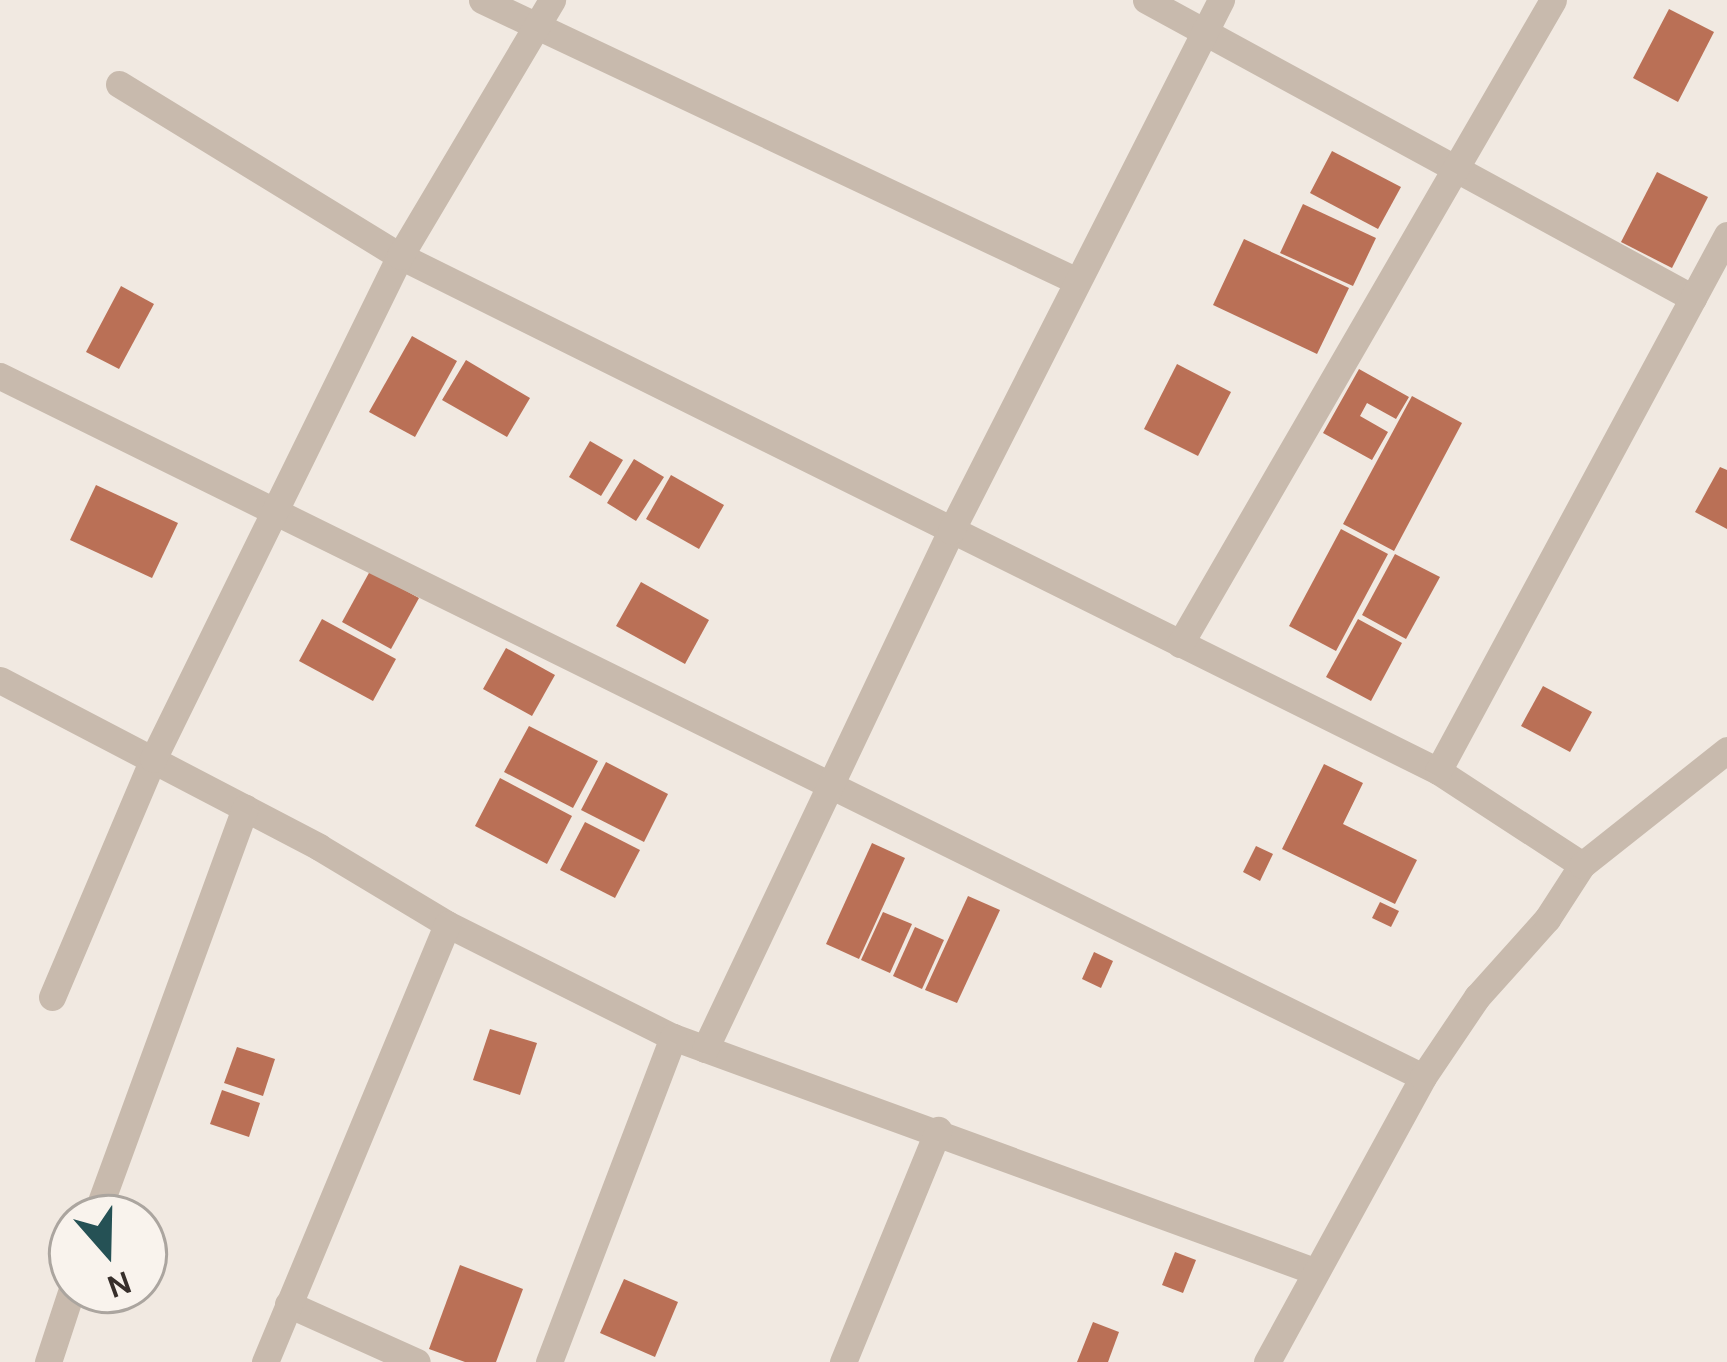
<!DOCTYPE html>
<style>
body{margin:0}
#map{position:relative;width:1727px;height:1362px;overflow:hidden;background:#f1e9e1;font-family:Karla,sans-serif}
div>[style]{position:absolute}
.building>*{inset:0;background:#ba7056}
.minor>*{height:27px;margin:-13.5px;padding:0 13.5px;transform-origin:13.5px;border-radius:13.5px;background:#c8baad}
span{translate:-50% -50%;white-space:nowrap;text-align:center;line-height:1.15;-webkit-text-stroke:9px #f9f3ed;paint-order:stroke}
.north{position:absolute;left:48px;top:1194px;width:120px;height:120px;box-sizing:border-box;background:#f9f3ed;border:3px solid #aba59f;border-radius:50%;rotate:160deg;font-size:33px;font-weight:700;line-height:48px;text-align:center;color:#372f2b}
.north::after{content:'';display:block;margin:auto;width:42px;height:54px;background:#255155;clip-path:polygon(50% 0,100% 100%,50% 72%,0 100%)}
</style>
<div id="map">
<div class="building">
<i style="clip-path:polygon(1669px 9px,1714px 32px,1678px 102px,1633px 78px)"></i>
<i style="clip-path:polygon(1332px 151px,1401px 187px,1378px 229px,1310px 193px)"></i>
<i style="clip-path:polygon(1657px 172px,1708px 197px,1672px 268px,1621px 242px)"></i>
<i style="clip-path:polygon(1303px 204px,1376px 238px,1353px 286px,1280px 253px)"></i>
<i style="clip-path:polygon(1244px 239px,1349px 288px,1317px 354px,1213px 305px)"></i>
<i style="clip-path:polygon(121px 286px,154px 304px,119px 369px,86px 352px)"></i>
<i style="clip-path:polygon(412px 336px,457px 361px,415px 437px,369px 412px)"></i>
<i style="clip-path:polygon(466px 360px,530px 398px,507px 437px,442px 400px)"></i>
<i style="clip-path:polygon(1177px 364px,1231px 392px,1198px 456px,1144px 429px)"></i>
<i style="clip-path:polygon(1359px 369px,1409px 397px,1396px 419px,1367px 403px,1360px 416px,1388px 432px,1372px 460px,1323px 433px)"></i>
<i style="clip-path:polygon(1412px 396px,1462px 423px,1394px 551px,1343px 524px)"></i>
<i style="clip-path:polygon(590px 441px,623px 460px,601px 496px,569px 477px)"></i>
<i style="clip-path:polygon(634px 459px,664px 477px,636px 521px,607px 503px)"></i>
<i style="clip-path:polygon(1720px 467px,1727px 470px,1727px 529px,1695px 512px)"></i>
<i style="clip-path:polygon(671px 475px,724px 505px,699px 549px,646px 519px)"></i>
<i style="clip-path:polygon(96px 485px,178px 523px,152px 578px,70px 540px)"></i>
<i style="clip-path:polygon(1341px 529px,1388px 554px,1336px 651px,1289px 626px)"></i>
<i style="clip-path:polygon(1395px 554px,1440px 577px,1406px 639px,1362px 615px)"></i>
<i style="clip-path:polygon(370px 571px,419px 598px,391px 649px,342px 622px)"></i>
<i style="clip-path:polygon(641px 582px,709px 620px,685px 664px,616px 626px)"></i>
<i style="clip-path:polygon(322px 619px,396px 659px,373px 701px,299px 661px)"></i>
<i style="clip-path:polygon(1358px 619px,1402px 643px,1371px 701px,1326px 677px)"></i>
<i style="clip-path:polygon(506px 648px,555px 675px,532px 716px,483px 689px)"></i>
<i style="clip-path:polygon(1543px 686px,1592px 712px,1570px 752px,1521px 726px)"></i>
<i style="clip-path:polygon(529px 726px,598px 761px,573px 808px,504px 772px)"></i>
<i style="clip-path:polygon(606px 762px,668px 794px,644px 842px,581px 810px)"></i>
<i style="clip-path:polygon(1324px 764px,1363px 783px,1343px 824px,1417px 860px,1395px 904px,1282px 849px)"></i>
<i style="clip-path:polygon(500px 778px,572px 816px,547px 864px,475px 826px)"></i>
<i style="clip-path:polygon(585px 822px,640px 850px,615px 898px,560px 870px)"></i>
<i style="clip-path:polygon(872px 843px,905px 858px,859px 959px,826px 944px)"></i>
<i style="clip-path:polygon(1256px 846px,1273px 854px,1260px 881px,1243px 872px)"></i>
<i style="clip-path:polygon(968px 896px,1000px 910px,957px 1003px,925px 990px)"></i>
<i style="clip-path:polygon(1380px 902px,1399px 911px,1391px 927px,1372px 918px)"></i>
<i style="clip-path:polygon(883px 912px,912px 924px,890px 973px,861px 960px)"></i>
<i style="clip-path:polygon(915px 927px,944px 940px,922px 989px,893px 976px)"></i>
<i style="clip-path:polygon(1094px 952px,1113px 961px,1101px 988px,1082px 979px)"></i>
<i style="clip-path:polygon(490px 1029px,537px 1043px,520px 1095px,473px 1080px)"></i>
<i style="clip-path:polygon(237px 1047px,275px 1059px,263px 1096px,224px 1083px)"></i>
<i style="clip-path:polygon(222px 1090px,260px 1103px,249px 1137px,210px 1124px)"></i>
<i style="clip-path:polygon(1175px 1252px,1196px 1260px,1183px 1293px,1162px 1285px)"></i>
<i style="clip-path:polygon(460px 1265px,523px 1289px,496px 1362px,465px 1362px,429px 1349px)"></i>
<i style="clip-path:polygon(624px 1279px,678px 1302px,655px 1357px,600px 1333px)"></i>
<i style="clip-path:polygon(1093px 1322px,1119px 1332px,1108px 1362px,1077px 1362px)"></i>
</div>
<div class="minor">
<i style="left:482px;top:0;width:658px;rotate:25.28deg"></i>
<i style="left:1146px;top:0;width:623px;rotate:28.58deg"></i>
<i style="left:119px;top:84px;width:329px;rotate:31.5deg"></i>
<i style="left:400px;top:256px;width:1159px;rotate:26.39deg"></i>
<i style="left:1438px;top:771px;width:172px;rotate:33.1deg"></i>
<i style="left:0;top:376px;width:1586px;rotate:26.23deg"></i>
<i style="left:1180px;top:644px;width:744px;rotate:-59.92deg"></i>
<i style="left:0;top:680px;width:360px;rotate:27.6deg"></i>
<i style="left:319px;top:847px;width:149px;rotate:31deg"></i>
<i style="left:447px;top:924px;width:253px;rotate:26.6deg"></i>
<i style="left:673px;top:1037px;width:682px;rotate:20.05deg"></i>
<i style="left:1438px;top:771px;width:609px;rotate:-61.67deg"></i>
<i style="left:52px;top:997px;width:259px;rotate:-67deg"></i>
<i style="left:153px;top:759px;width:560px;rotate:-63.85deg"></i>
<i style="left:400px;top:256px;width:298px;rotate:-59.3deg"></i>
<i style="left:705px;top:1049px;width:573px;rotate:-64.6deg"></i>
<i style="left:951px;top:531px;width:596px;rotate:-63.05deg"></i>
<i style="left:95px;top:1218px;width:437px;rotate:-69.9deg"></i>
<i style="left:288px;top:1304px;width:141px;rotate:24.2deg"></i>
<i style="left:48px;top:1362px;width:77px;rotate:-71.8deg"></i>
<i style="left:265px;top:1362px;width:474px;rotate:-67.4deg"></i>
<i style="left:549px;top:1362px;width:348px;rotate:-69.1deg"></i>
<i style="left:843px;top:1362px;width:251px;rotate:-67.7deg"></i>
<i style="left:1267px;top:1362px;width:325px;rotate:-61.3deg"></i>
<i style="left:1423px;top:1077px;width:97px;rotate:-56deg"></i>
<i style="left:1477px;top:997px;width:105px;rotate:-48.1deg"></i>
<i style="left:1547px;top:919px;width:64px;rotate:-57.1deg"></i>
<i style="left:1582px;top:865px;width:185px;rotate:-38.4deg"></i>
</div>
<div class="north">N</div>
</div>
